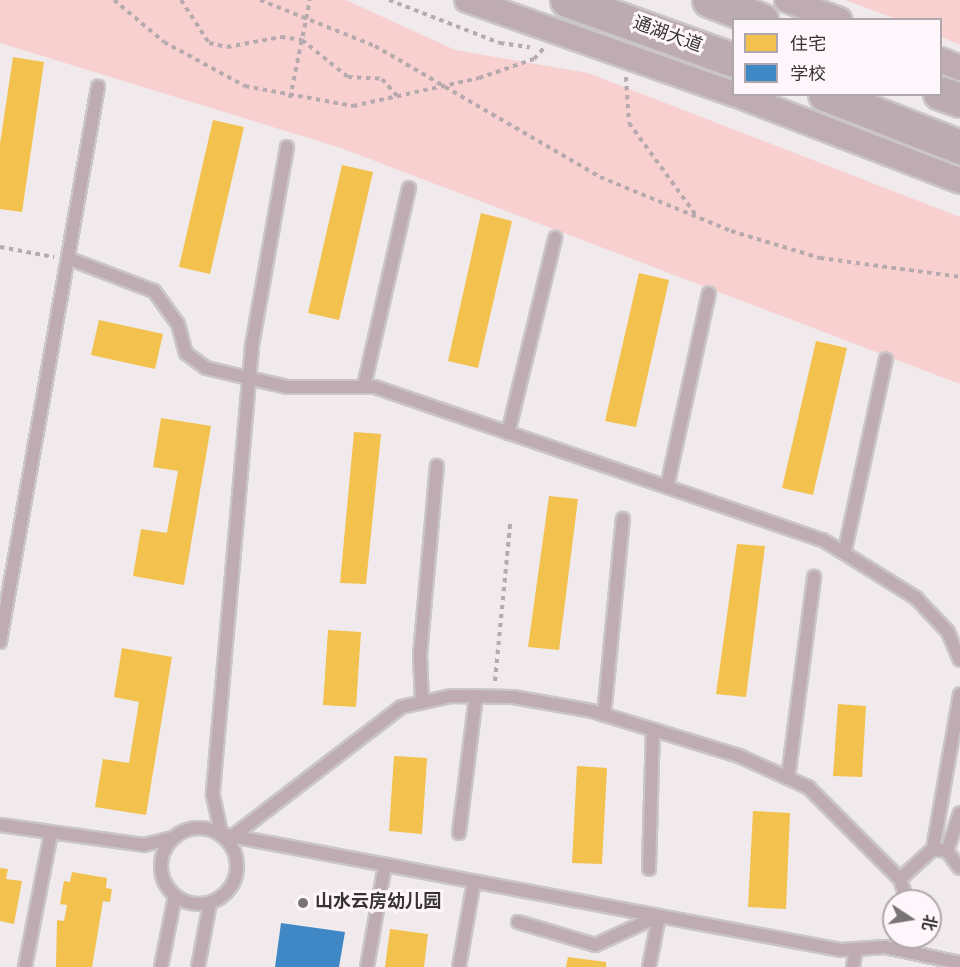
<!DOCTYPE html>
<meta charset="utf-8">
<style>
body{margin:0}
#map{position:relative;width:960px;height:967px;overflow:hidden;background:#f0eaed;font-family:Overpass,"Noto Sans SC",sans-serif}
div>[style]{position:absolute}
.green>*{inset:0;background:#f8d0cf}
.homes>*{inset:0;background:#f2c14e}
.schools>*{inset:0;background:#3f88c5}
.path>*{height:4px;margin-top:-2px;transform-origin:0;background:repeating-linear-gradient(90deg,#b7aaaf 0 4.5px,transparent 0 9px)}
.roads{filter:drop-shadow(2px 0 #cac6c8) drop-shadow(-2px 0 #cac6c8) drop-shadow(0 2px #cac6c8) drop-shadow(0 -2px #cac6c8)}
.service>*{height:12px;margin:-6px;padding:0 6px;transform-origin:6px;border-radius:6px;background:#bfacb2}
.service>.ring{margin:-6px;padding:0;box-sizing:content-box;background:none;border:12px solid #bfacb2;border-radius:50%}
.minor>*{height:24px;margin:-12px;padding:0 12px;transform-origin:12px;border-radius:12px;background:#bfacb2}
.primary>*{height:33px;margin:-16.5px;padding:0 16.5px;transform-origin:16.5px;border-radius:16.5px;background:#bdabb2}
.dots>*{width:16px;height:16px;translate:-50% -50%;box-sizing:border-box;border:3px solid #fef6fb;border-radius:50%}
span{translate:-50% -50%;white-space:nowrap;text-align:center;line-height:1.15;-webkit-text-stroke:6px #fef6fb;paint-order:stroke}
.street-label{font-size:18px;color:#373335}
.poi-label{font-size:18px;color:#373335;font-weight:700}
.left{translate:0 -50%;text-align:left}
.legend{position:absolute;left:732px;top:18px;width:210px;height:78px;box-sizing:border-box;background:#fef6fb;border:2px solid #aea8ac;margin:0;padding:8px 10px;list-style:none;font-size:18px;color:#373335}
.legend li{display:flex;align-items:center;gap:12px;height:30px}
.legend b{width:30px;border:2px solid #aea8ac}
.north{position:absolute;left:882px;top:889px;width:60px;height:60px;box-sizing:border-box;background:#fef6fb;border:2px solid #aea8ac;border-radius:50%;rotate:102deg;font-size:16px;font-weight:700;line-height:24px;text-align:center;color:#373335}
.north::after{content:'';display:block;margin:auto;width:21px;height:27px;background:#787375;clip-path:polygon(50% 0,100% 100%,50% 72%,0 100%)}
</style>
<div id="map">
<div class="green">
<i style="clip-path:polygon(0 0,346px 0,455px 50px,588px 73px,960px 217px,960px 384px,341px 148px,0 43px)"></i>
<i style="clip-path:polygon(845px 0,960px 0,960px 45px,941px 37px,940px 20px,896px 19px)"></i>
</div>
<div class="homes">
<i style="clip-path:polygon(13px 57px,44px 62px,22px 212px,0 209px,0 144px)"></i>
<i style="clip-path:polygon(213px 120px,244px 127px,210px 274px,179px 267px)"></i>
<i style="clip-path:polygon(342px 165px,373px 172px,339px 320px,308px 313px)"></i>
<i style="clip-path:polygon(481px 213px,512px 221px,478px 368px,448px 361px)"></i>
<i style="clip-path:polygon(639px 273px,669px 280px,636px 427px,605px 421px)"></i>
<i style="clip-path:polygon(99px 320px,163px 334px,155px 369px,91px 355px)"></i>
<i style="clip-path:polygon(816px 341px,847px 348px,813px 495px,782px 488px)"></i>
<i style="clip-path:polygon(161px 418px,211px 426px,184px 585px,133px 576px,141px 529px,167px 533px,178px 471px,153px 467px)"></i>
<i style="clip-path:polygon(354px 432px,381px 434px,366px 584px,340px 583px)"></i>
<i style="clip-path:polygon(549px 496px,578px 499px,559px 650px,528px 647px)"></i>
<i style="clip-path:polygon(737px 544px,765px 546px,746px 697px,716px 694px)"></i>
<i style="clip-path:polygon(328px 630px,361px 632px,356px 707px,323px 705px)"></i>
<i style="clip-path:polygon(122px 648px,172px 657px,146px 815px,95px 807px,103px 759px,129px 763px,139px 702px,114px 697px)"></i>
<i style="clip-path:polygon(838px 704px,866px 706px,862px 777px,833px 776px)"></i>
<i style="clip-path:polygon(394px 756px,427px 758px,422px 834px,389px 831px)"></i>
<i style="clip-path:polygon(577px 766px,607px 768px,602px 864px,572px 863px)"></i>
<i style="clip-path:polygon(753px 811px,790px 813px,786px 909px,748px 907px)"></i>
<i style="clip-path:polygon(0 868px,8px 869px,6px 879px,22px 881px,14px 924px,0 921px)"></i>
<i style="clip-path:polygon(72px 872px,107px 878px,106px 888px,112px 889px,110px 902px,103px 901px,92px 967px,56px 967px,57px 920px,64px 921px,67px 905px,60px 904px,64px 881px,70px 882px)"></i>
<i style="clip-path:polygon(390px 929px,428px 934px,424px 967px,385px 967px)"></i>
<i style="clip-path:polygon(568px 957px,606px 962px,606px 967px,566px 967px)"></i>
</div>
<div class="schools">
<i style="clip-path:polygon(281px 923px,345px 932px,339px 967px,275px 967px)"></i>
</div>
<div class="path">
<i style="left:114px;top:0;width:65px;rotate:40deg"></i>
<i style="left:164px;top:42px;width:92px;rotate:28.5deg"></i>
<i style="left:245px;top:86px;width:110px;rotate:10.5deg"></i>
<i style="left:353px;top:106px;width:129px;rotate:-12.5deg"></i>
<i style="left:479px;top:78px;width:58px;rotate:-19.1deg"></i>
<i style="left:534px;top:59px;width:15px;rotate:-48deg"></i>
<i style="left:181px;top:0;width:51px;rotate:56.9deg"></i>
<i style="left:209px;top:43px;width:18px;rotate:13deg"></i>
<i style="left:227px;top:47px;width:55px;rotate:-10.5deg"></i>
<i style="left:281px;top:37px;width:21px;rotate:8deg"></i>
<i style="left:302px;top:40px;width:59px;rotate:38.8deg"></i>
<i style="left:348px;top:77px;width:34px;rotate:3deg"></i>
<i style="left:382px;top:79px;width:27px;rotate:48deg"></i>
<i style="left:260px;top:0;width:124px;rotate:21.8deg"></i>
<i style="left:375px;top:46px;width:260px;rotate:30.2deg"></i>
<i style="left:600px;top:177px;width:142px;rotate:22.4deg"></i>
<i style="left:731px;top:231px;width:93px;rotate:16.9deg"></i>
<i style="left:820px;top:258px;width:141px;rotate:7.7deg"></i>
<i style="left:389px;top:0;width:119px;rotate:21.2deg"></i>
<i style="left:500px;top:43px;width:30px;rotate:8deg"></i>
<i style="left:626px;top:77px;width:46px;rotate:86.3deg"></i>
<i style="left:629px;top:123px;width:117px;rotate:54deg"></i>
<i style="left:290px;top:98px;width:100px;rotate:-78.5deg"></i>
<i style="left:0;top:247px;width:55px;rotate:10.5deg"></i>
<i style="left:495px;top:681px;width:158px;rotate:-84.5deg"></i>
</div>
<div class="roads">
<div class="service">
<i style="left:287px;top:147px;width:202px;rotate:100deg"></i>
<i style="left:252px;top:346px;width:451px;rotate:95deg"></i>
<i style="left:213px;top:795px;width:40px;rotate:78deg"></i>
<i style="left:221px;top:834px;width:631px;rotate:10.6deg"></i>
<i style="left:841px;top:950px;width:44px;rotate:-3.9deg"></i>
<i style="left:885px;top:947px;width:77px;rotate:12deg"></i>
<i style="left:70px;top:259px;width:90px;rotate:20.9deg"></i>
<i style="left:154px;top:291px;width:41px;rotate:54deg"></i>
<i style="left:178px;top:324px;width:30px;rotate:75deg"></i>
<i style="left:186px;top:353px;width:25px;rotate:37deg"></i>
<i style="left:206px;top:368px;width:83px;rotate:13.2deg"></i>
<i style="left:287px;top:387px;width:88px"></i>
<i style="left:375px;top:387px;width:473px;rotate:18.9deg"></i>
<i style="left:823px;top:540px;width:110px;rotate:31.9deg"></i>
<i style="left:916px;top:598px;width:47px;rotate:46.7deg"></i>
<i style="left:948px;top:632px;width:30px;rotate:67deg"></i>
<i style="left:364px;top:386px;width:203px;rotate:-77.2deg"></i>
<i style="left:508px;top:433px;width:201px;rotate:-76.4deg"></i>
<i style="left:667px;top:487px;width:198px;rotate:-77.8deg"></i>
<i style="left:845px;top:550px;width:195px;rotate:-77.9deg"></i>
<i style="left:0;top:642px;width:564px;rotate:-79.99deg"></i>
<i style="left:422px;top:701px;width:46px;rotate:-92.5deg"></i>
<i style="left:420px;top:655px;width:190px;rotate:-84.9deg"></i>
<i style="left:604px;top:715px;width:197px;rotate:-84.5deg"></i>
<i style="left:788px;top:778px;width:203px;rotate:-82.6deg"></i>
<i style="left:0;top:825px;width:145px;rotate:7.9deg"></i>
<i style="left:144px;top:845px;width:29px;rotate:-14deg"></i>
<i class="ring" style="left:161px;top:828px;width:64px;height:64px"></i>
<i style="left:459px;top:833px;width:138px;rotate:-82.9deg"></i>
<i style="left:233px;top:836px;width:212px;rotate:-37.5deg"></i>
<i style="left:401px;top:707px;width:51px;rotate:-12.4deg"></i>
<i style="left:451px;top:696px;width:62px;rotate:0.9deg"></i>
<i style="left:513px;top:697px;width:80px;rotate:10deg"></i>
<i style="left:592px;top:711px;width:154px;rotate:17deg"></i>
<i style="left:739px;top:756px;width:76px;rotate:24.2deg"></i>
<i style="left:808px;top:787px;width:130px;rotate:45deg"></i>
<i style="left:900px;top:879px;width:23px;rotate:72deg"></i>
<i style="left:933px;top:849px;width:157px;rotate:-80.1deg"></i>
<i style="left:947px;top:851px;width:40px;rotate:-71.1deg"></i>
<i style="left:649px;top:869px;width:139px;rotate:-88.4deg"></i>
<i style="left:900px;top:879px;width:45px;rotate:-42.3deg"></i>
<i style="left:933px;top:849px;width:14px;rotate:8deg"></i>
<i style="left:947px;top:851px;width:21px;rotate:53deg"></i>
<i style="left:518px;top:922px;width:80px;rotate:16.6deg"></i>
<i style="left:595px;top:945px;width:70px;rotate:-24.4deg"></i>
<i style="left:25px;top:967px;width:136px;rotate:-79deg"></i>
<i style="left:161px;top:967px;width:72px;rotate:-78.8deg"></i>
<i style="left:198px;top:967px;width:65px;rotate:-79.4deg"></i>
<i style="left:367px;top:967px;width:104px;rotate:-80deg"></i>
<i style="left:459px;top:967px;width:87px;rotate:-80.1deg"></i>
<i style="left:649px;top:967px;width:52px;rotate:-78.9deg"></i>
<i style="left:853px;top:967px;width:18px;rotate:-81deg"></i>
</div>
<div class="minor">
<i style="left:467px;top:0;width:283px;rotate:19.4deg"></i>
<i style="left:787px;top:0;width:56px;rotate:21deg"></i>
<i style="left:940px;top:60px;width:22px;rotate:22deg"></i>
<i style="left:735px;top:94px;width:241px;rotate:21.1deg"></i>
</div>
<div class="primary">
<i style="left:567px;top:0;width:177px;rotate:19.8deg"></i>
<i style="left:709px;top:0;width:56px;rotate:21deg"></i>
<i style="left:940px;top:93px;width:21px;rotate:19deg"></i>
<i style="left:825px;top:94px;width:145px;rotate:21.4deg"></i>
</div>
</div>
<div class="dots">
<i style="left:303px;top:903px;background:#787375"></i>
</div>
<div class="street-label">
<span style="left:667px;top:36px;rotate:20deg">通湖大道</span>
</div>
<div class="poi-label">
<span class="left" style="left:315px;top:903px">山水云房幼儿园</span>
</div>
<ul class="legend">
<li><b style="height:16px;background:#f2c14e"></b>住宅</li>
<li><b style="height:16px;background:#3f88c5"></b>学校</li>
</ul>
<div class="north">北</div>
</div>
